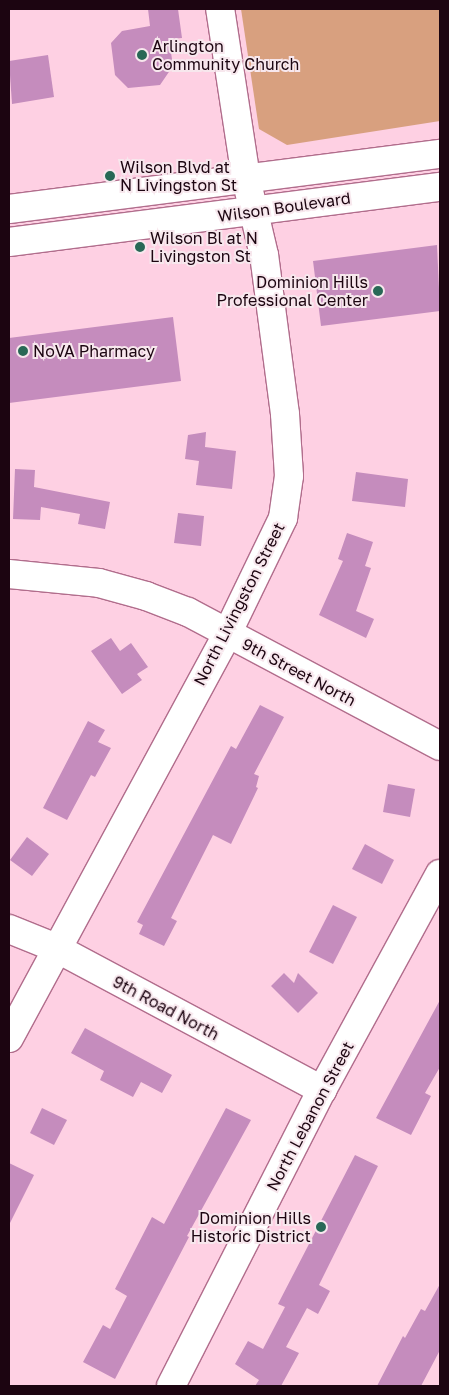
<!DOCTYPE html>
<style>
body{margin:0}
#map{position:relative;width:449px;height:1395px;overflow:hidden;background:#fed0e3;font-family:"Golos Text",sans-serif}
div>[style]{position:absolute}
.forest>*{inset:0;background:#d8a07f}
.building>*{inset:0;background:#c58cbd}
.roads{filter:drop-shadow(1px 0 #b16d8c) drop-shadow(-1px 0 #b16d8c) drop-shadow(0 1px #b16d8c) drop-shadow(0 -1px #b16d8c)}
.street>*{height:28px;margin:-14px;padding:0 14px;transform-origin:14px;border-radius:14px;background:#fff}
.secondary>*{height:28px;margin:-14px;padding:0 14px;transform-origin:14px;border-radius:14px;background:#fff}
.dots>*{width:14px;height:14px;translate:-50% -50%;box-sizing:border-box;border:2px solid #f7e7ed;border-radius:50%}
span{translate:-50% -50%;white-space:nowrap;text-align:center;line-height:1.15;-webkit-text-stroke:4px #f7e7ed;paint-order:stroke}
.poi-label{font-size:16px;color:#1c0511}
.left{translate:0 -50%;text-align:left}
.right{translate:-100% -50%;text-align:right}
.street-label{font-size:16px;color:#1c0511}
.frame{position:absolute;inset:0;border:10px solid #1c0511;pointer-events:none}
</style>
<div id="map">
<div class="forest">
<i style="clip-path:polygon(241px 9px,440px 9px,440px 121px,287px 145px,259px 129px)"></i>
</div>
<div class="building">
<i style="clip-path:polygon(148px 9px,178px 9px,182px 38px,169px 39px,173px 66px,160px 85px,128px 88px,115px 75px,111px 43px,122px 31px,150px 26px)"></i>
<i style="clip-path:polygon(48px 55px,54px 97px,12px 104px,9px 61px)"></i>
<i style="clip-path:polygon(437px 245px,440px 311px,321px 326px,313px 261px)"></i>
<i style="clip-path:polygon(173px 317px,181px 381px,9px 403px,9px 338px)"></i>
<i style="clip-path:polygon(206px 432px,205px 447px,236px 451px,232px 489px,196px 485px,199px 461px,185px 459px,188px 435px)"></i>
<i style="clip-path:polygon(15px 469px,35px 470px,34px 487px,110px 502px,105px 529px,78px 524px,80px 514px,41px 507px,40px 520px,13px 519px)"></i>
<i style="clip-path:polygon(356px 472px,408px 479px,405px 507px,352px 501px)"></i>
<i style="clip-path:polygon(178px 513px,204px 516px,201px 546px,174px 543px)"></i>
<i style="clip-path:polygon(347px 533px,373px 542px,365px 566px,371px 568px,356px 611px,374px 619px,366px 638px,319px 615px,343px 561px,338px 559px)"></i>
<i style="clip-path:polygon(111px 638px,120px 651px,131px 643px,148px 667px,137px 674px,142px 680px,122px 694px,91px 651px)"></i>
<i style="clip-path:polygon(260px 705px,284px 717px,254px 774px,259px 776px,256px 787px,258px 788px,231px 844px,213px 835px,210px 841px,171px 918px,177px 921px,164px 946px,139px 934px,143px 925px,137px 922px,231px 746px,236px 749px)"></i>
<i style="clip-path:polygon(88px 721px,105px 730px,98px 742px,111px 748px,95px 777px,91px 775px,67px 820px,43px 808px)"></i>
<i style="clip-path:polygon(388px 784px,415px 789px,410px 817px,383px 812px)"></i>
<i style="clip-path:polygon(27px 837px,49px 854px,32px 876px,10px 860px)"></i>
<i style="clip-path:polygon(365px 844px,394px 860px,382px 884px,352px 869px)"></i>
<i style="clip-path:polygon(333px 905px,357px 917px,333px 964px,309px 952px)"></i>
<i style="clip-path:polygon(284px 973px,294px 983px,298px 973px,318px 993px,298px 1013px,271px 986px)"></i>
<i style="clip-path:polygon(440px 1000px,440px 1067px,425px 1093px,431px 1096px,411px 1135px,376px 1118px)"></i>
<i style="clip-path:polygon(85px 1028px,172px 1075px,162px 1093px,141px 1082px,133px 1097px,100px 1080px,104px 1071px,71px 1053px)"></i>
<i style="clip-path:polygon(42px 1108px,67px 1120px,54px 1145px,30px 1133px)"></i>
<i style="clip-path:polygon(226px 1108px,251px 1120px,187px 1236px,189px 1237px,115px 1379px,83px 1362px,103px 1325px,110px 1329px,127px 1296px,115px 1289px,152px 1217px,164px 1224px)"></i>
<i style="clip-path:polygon(355px 1155px,378px 1166px,319px 1285px,330px 1291px,318px 1314px,307px 1308px,286px 1347px,299px 1353px,281px 1386px,255px 1386px,259px 1380px,235px 1364px,248px 1341px,263px 1349px,285px 1307px,278px 1304px)"></i>
<i style="clip-path:polygon(9px 1163px,34px 1175px,9px 1225px)"></i>
<i style="clip-path:polygon(440px 1284px,440px 1350px,421px 1386px,377px 1386px,403px 1336px,405px 1338px,421px 1309px,425px 1311px)"></i>
</div>
<div class="roads">
<div class="street">
<i style="left:9px;top:574px;width:90px;rotate:5.7deg"></i>
<i style="left:99px;top:583px;width:49px;rotate:15.5deg"></i>
<i style="left:146px;top:596px;width:45px;rotate:20.9deg"></i>
<i style="left:188px;top:612px;width:285px;rotate:28deg"></i>
<i style="left:9px;top:929px;width:51px;rotate:22deg"></i>
<i style="left:56px;top:948px;width:302px;rotate:28.1deg"></i>
<i style="left:9px;top:1038px;width:459px;rotate:-61.6deg"></i>
<i style="left:227px;top:634px;width:129px;rotate:-64.2deg"></i>
<i style="left:283px;top:518px;width:42px;rotate:-81.9deg"></i>
<i style="left:289px;top:476px;width:62px;rotate:-93.7deg"></i>
<i style="left:285px;top:414px;width:160px;rotate:-97.5deg"></i>
<i style="left:264px;top:255px;width:79px;rotate:-103.2deg"></i>
<i style="left:246px;top:178px;width:171px;rotate:-98.7deg"></i>
<i style="left:171px;top:1386px;width:332px;rotate:-63deg"></i>
<i style="left:322px;top:1090px;width:246px;rotate:-61.4deg"></i>
</div>
<div class="secondary">
<i style="left:9px;top:209px;width:434px;rotate:-7.3deg"></i>
<i style="left:9px;top:242px;width:434px;rotate:-7.3deg"></i>
</div>
</div>
<div class="dots">
<i style="left:142px;top:55px;background:#286856"></i>
<i style="left:110px;top:176px;background:#286856"></i>
<i style="left:140px;top:247px;background:#286856"></i>
<i style="left:378px;top:291px;background:#286856"></i>
<i style="left:23px;top:351px;background:#286856"></i>
<i style="left:321px;top:1227px;background:#286856"></i>
</div>
<div class="poi-label">
<span class="left" style="left:152px;top:55px">Arlington<br>Community Church</span>
<span class="left" style="left:120px;top:176px">Wilson Blvd at<br>N Livingston St</span>
<span class="left" style="left:150px;top:247px">Wilson Bl at N<br>Livingston St</span>
<span class="right" style="left:368px;top:291px">Dominion Hills<br>Professional Center</span>
<span class="left" style="left:33px;top:351px">NoVA Pharmacy</span>
<span class="right" style="left:311px;top:1227px">Dominion Hills<br>Historic District</span>
</div>
<div class="street-label">
<span style="left:284px;top:207px;rotate:-8deg">Wilson Boulevard</span>
<span style="left:239px;top:604px;rotate:-63deg">North Livingston Street</span>
<span style="left:299px;top:672px;rotate:28deg">9th Street North</span>
<span style="left:166px;top:1008px;rotate:28deg">9th Road North</span>
<span style="left:310px;top:1116px;rotate:-62deg">North Lebanon Street</span>
</div>
<div class="frame"></div>
</div>
